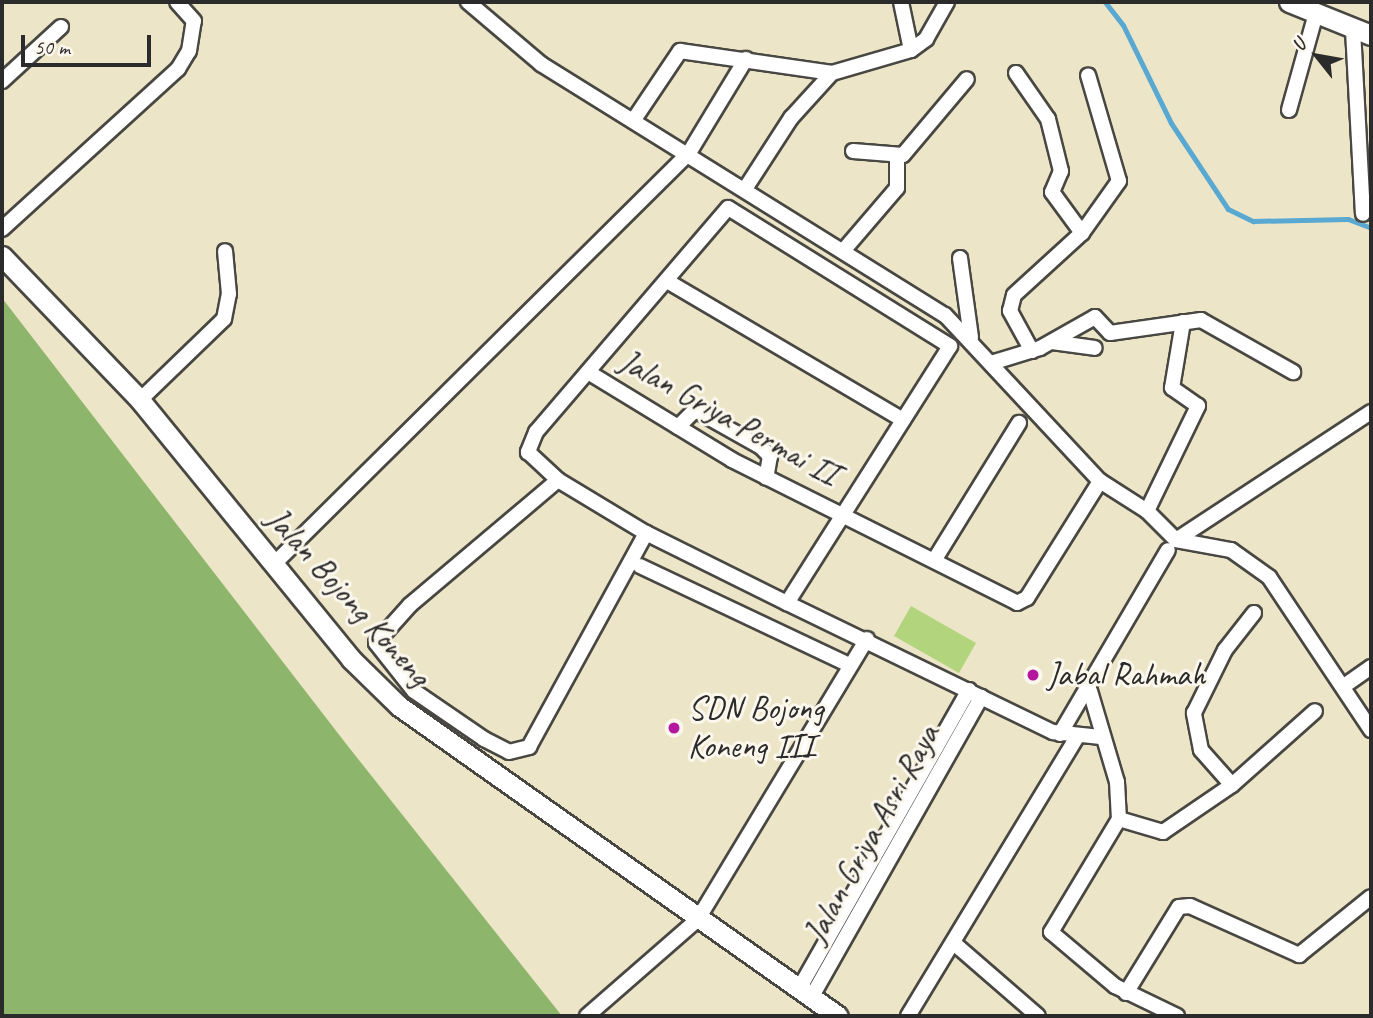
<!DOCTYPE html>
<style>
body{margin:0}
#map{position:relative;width:1373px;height:1018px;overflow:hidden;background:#ede5c7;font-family:Caveat,sans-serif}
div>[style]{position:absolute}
.green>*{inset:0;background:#b2d47c}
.forest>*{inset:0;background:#8db66c}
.stream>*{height:5px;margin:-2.5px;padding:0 2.5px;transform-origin:2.5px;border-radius:2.5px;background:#58a8d2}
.roads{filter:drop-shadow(2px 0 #484742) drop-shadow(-2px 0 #484742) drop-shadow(0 2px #484742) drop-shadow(0 -2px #484742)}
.street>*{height:14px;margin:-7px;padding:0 7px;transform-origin:7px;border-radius:7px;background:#fff}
.secondary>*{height:19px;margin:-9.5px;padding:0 9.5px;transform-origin:9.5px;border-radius:9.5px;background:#fff}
.dots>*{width:19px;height:19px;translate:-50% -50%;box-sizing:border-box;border:4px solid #fbf7ec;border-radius:50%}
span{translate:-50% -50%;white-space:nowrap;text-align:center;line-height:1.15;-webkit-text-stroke:6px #fbf7ec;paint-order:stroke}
.street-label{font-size:33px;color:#2b2b2b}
.poi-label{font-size:33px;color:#2b2b2b}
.left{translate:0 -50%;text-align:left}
.frame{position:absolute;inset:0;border:4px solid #2b2b2b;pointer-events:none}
.north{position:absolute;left:1282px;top:21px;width:70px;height:70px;-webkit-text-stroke:5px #fbf7ec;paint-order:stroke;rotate:301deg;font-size:19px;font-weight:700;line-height:28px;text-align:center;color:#2b2b2b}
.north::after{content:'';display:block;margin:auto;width:24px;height:32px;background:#2b2b2b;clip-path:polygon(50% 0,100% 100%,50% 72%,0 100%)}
.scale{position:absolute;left:21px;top:35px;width:130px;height:32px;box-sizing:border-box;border:4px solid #2b2b2b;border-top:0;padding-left:9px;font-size:21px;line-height:24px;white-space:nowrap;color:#2b2b2b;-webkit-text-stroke:5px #fbf7ec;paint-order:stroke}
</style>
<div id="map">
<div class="green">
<i style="clip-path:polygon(911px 606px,976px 643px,959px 673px,894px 636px)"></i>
</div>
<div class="forest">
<i style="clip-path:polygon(2px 298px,347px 745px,562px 1016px,2px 1016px)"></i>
</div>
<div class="stream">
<i style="left:1105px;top:2px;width:29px;rotate:52deg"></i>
<i style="left:1123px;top:25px;width:109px;rotate:63.9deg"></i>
<i style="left:1171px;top:123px;width:103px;rotate:56.5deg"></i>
<i style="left:1228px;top:209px;width:28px;rotate:26deg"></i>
<i style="left:1253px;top:221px;width:95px;rotate:-1.2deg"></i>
<i style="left:1348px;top:219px;width:25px;rotate:21deg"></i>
</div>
<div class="roads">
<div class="street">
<i style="left:468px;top:2px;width:96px;rotate:40.3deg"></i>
<i style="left:541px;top:64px;width:476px;rotate:31.9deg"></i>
<i style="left:945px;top:315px;width:227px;rotate:47deg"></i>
<i style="left:1100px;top:481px;width:56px;rotate:32.6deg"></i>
<i style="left:1147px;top:511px;width:41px;rotate:45deg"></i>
<i style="left:1176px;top:540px;width:56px;rotate:10.3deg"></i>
<i style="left:1231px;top:550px;width:47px;rotate:35.4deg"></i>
<i style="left:1269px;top:577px;width:184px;rotate:56.3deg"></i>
<i style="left:901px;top:2px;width:49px;rotate:78.2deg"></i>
<i style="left:1353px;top:30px;width:184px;rotate:86.9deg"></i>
<i style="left:1016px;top:73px;width:56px;rotate:55.2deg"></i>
<i style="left:1048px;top:119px;width:54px;rotate:76deg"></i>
<i style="left:1061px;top:171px;width:23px;rotate:113deg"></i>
<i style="left:1052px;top:192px;width:51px;rotate:53.8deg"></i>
<i style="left:2px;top:81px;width:80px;rotate:-42.5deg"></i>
<i style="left:1289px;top:110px;width:97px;rotate:-74.4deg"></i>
<i style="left:635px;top:118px;width:81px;rotate:-56.1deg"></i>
<i style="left:680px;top:51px;width:154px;rotate:8.2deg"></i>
<i style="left:853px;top:151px;width:50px;rotate:4.6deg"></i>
<i style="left:903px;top:155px;width:99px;rotate:-49.9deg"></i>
<i style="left:745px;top:189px;width:85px;rotate:-57.1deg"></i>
<i style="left:791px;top:118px;width:61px;rotate:-47.7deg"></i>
<i style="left:832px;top:73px;width:82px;rotate:-16.2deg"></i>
<i style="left:911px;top:50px;width:19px;rotate:-36deg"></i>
<i style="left:926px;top:39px;width:43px;rotate:-60.4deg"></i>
<i style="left:2px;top:229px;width:238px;rotate:-42.3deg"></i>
<i style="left:178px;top:69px;width:21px;rotate:-59deg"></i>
<i style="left:189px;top:51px;width:30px;rotate:-81deg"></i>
<i style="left:194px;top:21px;width:25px;rotate:-132deg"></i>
<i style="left:843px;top:251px;width:83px;rotate:-49.4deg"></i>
<i style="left:897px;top:188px;width:30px;rotate:-90deg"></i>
<i style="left:960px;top:258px;width:80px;rotate:82.1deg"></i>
<i style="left:667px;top:281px;width:274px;rotate:30.5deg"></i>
<i style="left:1052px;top:342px;width:43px;rotate:7.9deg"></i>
<i style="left:1032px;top:351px;width:46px;rotate:-118.8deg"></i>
<i style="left:1010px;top:311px;width:16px;rotate:-76deg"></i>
<i style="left:1014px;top:295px;width:92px;rotate:-42.4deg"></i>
<i style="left:1082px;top:233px;width:64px;rotate:-54.6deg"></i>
<i style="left:1119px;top:181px;width:110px;rotate:-106.3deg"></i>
<i style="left:991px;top:363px;width:51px;rotate:-17deg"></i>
<i style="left:1040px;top:348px;width:63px;rotate:-29.4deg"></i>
<i style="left:1095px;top:317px;width:22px;rotate:47deg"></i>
<i style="left:1110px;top:333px;width:92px;rotate:-8.1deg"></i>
<i style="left:1201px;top:320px;width:106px;rotate:29.5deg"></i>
<i style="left:588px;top:372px;width:169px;rotate:31.4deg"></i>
<i style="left:732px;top:460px;width:319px;rotate:26.6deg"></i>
<i style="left:1017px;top:603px;width:11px;rotate:-27deg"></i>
<i style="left:1027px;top:598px;width:138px;rotate:-58deg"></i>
<i style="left:140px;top:400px;width:117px;rotate:-44deg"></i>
<i style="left:224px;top:319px;width:25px;rotate:-79deg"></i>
<i style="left:229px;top:294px;width:43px;rotate:-95.3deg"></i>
<i style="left:678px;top:427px;width:24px;rotate:-45deg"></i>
<i style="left:695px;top:410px;width:76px;rotate:29.3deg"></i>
<i style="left:761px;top:447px;width:13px;rotate:45deg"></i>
<i style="left:770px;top:456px;width:22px;rotate:100deg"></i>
<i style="left:558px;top:480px;width:194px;rotate:139.8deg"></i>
<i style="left:410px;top:605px;width:51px;rotate:131.8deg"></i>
<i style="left:376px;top:643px;width:61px;rotate:51.6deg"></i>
<i style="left:414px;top:691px;width:85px;rotate:34.4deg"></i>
<i style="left:484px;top:739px;width:28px;rotate:27deg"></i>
<i style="left:509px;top:752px;width:21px;rotate:-14deg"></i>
<i style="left:529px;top:747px;width:244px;rotate:-61.3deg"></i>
<i style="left:1147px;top:511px;width:117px;rotate:-64.1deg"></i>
<i style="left:1198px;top:406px;width:32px;rotate:-145deg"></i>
<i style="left:1172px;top:388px;width:67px;rotate:-80.5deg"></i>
<i style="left:1176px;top:540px;width:233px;rotate:-33.3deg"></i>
<i style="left:935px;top:559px;width:160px;rotate:-58.3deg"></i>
<i style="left:274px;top:564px;width:584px;rotate:-44.72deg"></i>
<i style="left:689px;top:153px;width:110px;rotate:-58.8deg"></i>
<i style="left:640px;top:566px;width:231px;rotate:25.3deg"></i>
<i style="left:787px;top:603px;width:304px;rotate:-57.6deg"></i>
<i style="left:950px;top:346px;width:261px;rotate:-148.1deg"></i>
<i style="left:728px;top:208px;width:295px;rotate:130.6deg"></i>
<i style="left:536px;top:432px;width:22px;rotate:112deg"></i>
<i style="left:528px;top:452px;width:41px;rotate:43deg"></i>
<i style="left:558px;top:480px;width:103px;rotate:31.1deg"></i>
<i style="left:646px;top:533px;width:157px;rotate:26.4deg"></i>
<i style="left:787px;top:603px;width:296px;rotate:25.9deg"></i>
<i style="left:1053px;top:732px;width:48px;rotate:5.9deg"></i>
<i style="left:1344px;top:686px;width:33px;rotate:-35deg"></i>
<i style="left:1090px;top:691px;width:95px;rotate:73.5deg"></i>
<i style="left:1117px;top:782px;width:37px;rotate:87deg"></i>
<i style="left:1119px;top:819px;width:132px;rotate:121deg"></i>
<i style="left:1051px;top:932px;width:84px;rotate:40.2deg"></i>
<i style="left:1115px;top:986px;width:69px;rotate:25.8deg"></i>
<i style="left:1060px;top:734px;width:213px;rotate:-59.6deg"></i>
<i style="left:1232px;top:785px;width:111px;rotate:-41.7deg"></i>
<i style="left:1119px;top:819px;width:46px;rotate:16.5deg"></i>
<i style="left:1163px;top:832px;width:83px;rotate:-34.3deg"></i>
<i style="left:1232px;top:785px;width:47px;rotate:-131.5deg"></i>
<i style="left:1201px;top:750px;width:38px;rotate:-101deg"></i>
<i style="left:1194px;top:713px;width:70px;rotate:-63.8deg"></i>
<i style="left:1225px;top:650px;width:47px;rotate:-51.9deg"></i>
<i style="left:956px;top:945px;width:108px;rotate:40.9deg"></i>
<i style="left:799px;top:989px;width:344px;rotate:-60.4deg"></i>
<i style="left:1126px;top:993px;width:101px;rotate:-58.4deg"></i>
<i style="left:1179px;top:907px;width:11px;rotate:-5deg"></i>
<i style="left:1190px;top:906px;width:120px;rotate:24.2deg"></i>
<i style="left:1299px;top:955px;width:92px;rotate:-38.9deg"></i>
<i style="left:811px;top:998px;width:346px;rotate:-60.5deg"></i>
<i style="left:587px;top:1016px;width:147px;rotate:-41.1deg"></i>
<i style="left:698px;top:919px;width:327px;rotate:-58.9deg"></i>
<i style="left:908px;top:1016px;width:326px;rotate:-58.8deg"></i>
</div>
<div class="secondary">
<i style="left:1289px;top:2px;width:88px;rotate:21.9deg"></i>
<i style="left:2px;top:256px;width:199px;rotate:46.2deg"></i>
<i style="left:140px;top:400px;width:334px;rotate:50.8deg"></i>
<i style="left:351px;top:659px;width:67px;rotate:44.4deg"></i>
<i style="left:399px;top:706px;width:537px;rotate:35.23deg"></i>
</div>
</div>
<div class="dots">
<i style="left:1033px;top:675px;background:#b5179e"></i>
<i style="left:674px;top:728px;background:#b5179e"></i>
</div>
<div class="street-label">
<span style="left:729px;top:418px;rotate:29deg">Jalan Griya Permai II</span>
<span style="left:348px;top:597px;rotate:48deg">Jalan Bojong Koneng</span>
<span style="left:872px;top:834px;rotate:-61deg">Jalan Griya Asri Raya</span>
</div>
<div class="poi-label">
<span class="left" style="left:1047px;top:675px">Jabal Rahmah</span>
<span class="left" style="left:688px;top:728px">SDN Bojong<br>Koneng III</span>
</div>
<div class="frame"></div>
<div class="north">U</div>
<div class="scale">50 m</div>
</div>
